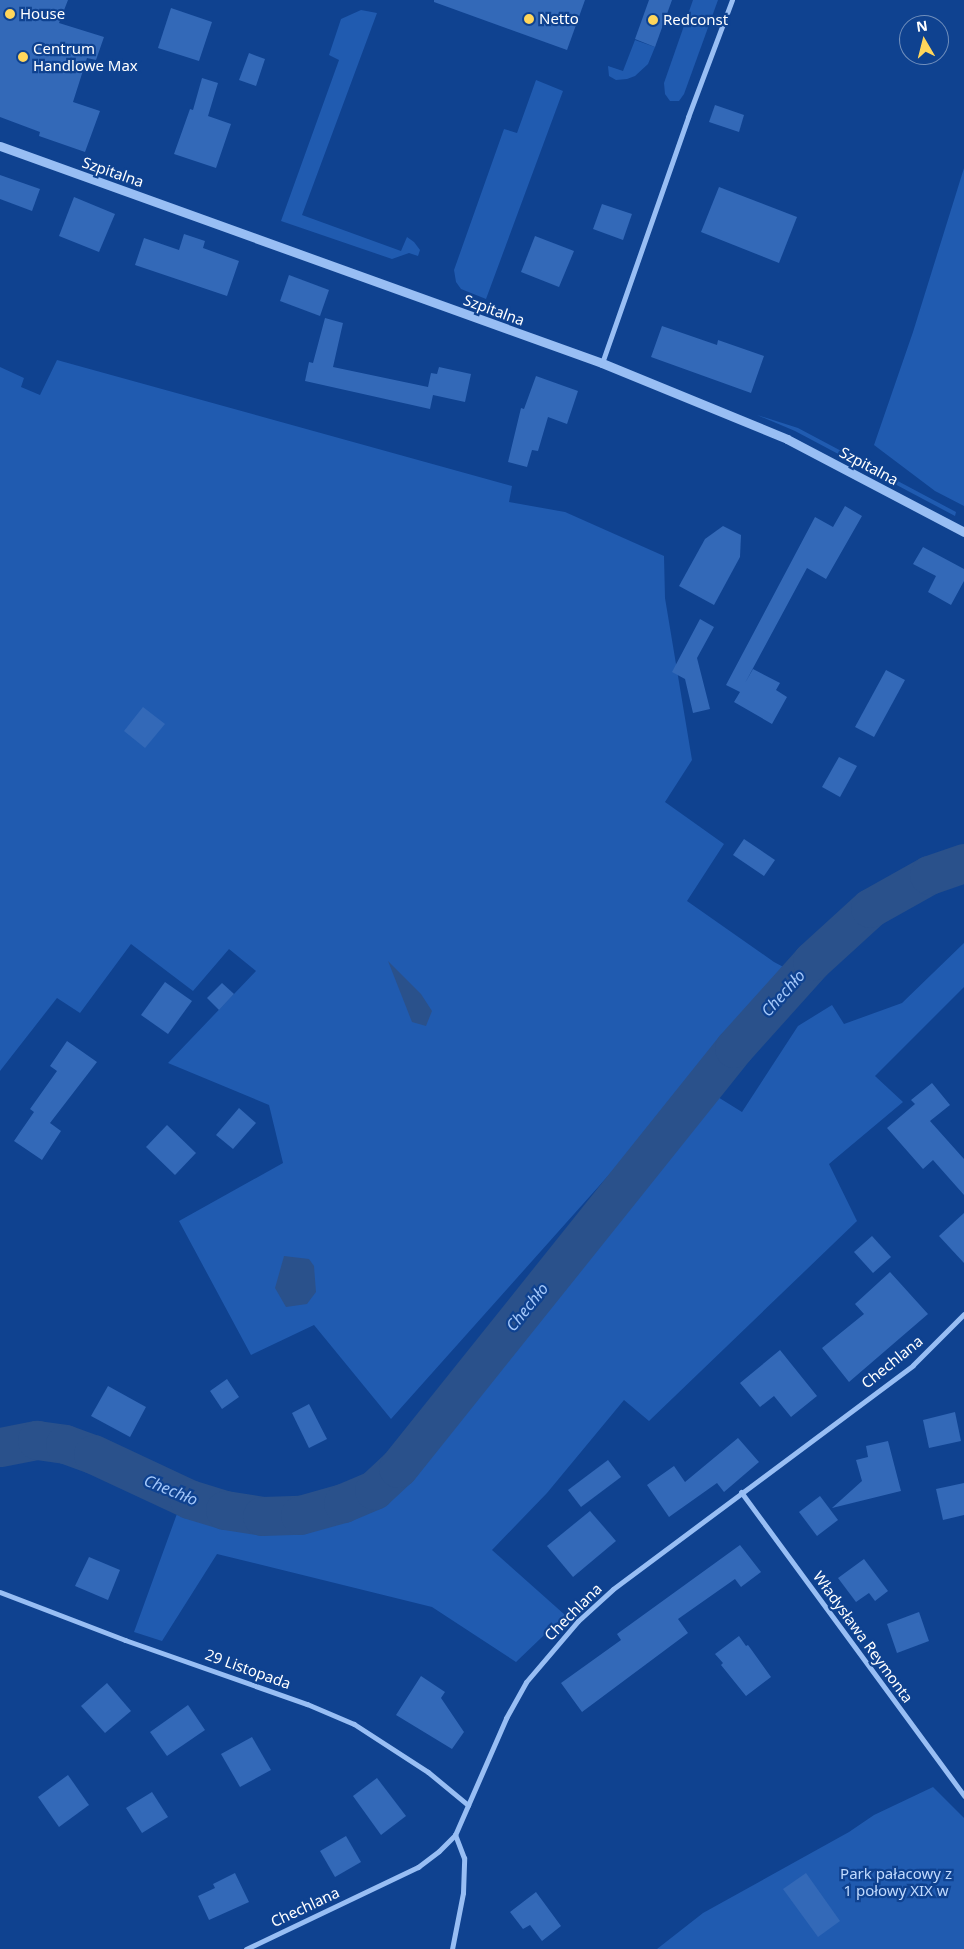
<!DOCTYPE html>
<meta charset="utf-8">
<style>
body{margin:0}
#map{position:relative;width:964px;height:1949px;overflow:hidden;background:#0f4290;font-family:"Noto Sans",sans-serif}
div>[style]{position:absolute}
.green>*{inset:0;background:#205bb0}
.water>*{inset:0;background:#2a518b}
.river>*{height:39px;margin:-19.5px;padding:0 19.5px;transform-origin:19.5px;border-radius:19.5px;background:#2a518b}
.building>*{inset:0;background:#3369b8}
.minor>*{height:5px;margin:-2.5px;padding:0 2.5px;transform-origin:2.5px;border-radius:2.5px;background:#98bef4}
.tertiary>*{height:9px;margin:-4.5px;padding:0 4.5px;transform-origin:4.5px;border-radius:4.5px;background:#98bef4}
.dots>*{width:14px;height:14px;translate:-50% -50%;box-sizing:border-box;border:2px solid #0f4290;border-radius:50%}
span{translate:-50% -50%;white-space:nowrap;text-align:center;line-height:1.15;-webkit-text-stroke:4.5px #0f4290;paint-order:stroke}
.poi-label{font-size:15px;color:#fff}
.left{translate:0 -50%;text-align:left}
.street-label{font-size:15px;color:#fff}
.park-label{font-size:15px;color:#c0dafe}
.water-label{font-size:16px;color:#a4c8fb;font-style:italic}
.north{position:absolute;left:899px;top:15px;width:50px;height:50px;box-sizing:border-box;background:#0f4290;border:1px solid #6f8ebc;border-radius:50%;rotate:352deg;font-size:14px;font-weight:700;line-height:20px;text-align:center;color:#fff}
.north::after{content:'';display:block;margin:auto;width:18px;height:22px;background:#ffd65b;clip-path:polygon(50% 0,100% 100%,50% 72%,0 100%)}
</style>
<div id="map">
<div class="green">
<i style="clip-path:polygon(693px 0,718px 0,684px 94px,679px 101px,670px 101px,665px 94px,664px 83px)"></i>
<i style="clip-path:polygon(361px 10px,377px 13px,302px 215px,401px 251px,407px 237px,414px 242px,420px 250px,418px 256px,409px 253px,392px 259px,281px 221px,339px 60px,329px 55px,341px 19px)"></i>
<i style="clip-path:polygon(635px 40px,655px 47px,648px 64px,635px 76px,627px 79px,616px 80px,609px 76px,608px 66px,623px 71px)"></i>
<i style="clip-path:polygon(536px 80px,563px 91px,486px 299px,461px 289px,456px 282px,454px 270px,504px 129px,517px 133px)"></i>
<i style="clip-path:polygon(964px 168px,964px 506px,935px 491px,874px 445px,913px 332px)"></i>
<i style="clip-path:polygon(57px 360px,512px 486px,509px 502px,565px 512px,664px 556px,665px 598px,692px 760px,665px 802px,724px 844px,687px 901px,774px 962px,791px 971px,391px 1419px,314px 1325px,251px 1355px,179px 1221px,283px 1163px,269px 1105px,168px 1063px,256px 971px,229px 949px,193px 991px,131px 944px,80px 1013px,57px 998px,0 1071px,0 367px,24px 378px,21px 387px,40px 395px)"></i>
<i style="clip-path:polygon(757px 415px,798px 428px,956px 512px,955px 516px,795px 431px)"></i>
<i style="clip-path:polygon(964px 943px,964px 987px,875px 1076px,903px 1102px,829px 1164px,857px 1221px,649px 1421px,624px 1400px,547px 1493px,492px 1550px,565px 1615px,516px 1662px,432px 1607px,217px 1554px,162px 1641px,134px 1632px,178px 1511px,266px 1529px,333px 1516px,376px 1496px,413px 1469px,713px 1094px,742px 1112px,798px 1026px,832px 1005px,844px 1024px,902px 1003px)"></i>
<i style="clip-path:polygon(933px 1787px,964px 1818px,964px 1949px,657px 1949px,703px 1913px,849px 1832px,874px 1815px)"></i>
</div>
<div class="water">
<i style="clip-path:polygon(388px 961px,421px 994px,432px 1011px,426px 1026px,412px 1022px)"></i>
<i style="clip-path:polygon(284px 1256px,309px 1259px,314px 1266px,316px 1292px,307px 1304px,286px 1307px,275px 1288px)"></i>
</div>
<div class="river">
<i style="left:0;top:1447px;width:38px;rotate:-11deg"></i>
<i style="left:37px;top:1440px;width:28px;rotate:8deg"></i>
<i style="left:65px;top:1444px;width:30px;rotate:20deg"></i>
<i style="left:93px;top:1454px;width:106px;rotate:25.1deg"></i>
<i style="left:189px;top:1499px;width:38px;rotate:17deg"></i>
<i style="left:225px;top:1510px;width:37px;rotate:9deg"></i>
<i style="left:262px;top:1516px;width:38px;rotate:-2deg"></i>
<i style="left:300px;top:1515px;width:45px;rotate:-15.6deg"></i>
<i style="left:343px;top:1503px;width:34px;rotate:-23deg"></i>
<i style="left:374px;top:1490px;width:33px;rotate:-43deg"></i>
<i style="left:398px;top:1468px;width:538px;rotate:-51.34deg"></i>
<i style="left:734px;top:1048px;width:117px;rotate:-48.1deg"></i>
<i style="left:812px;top:961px;width:79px;rotate:-42.4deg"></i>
<i style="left:870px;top:908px;width:68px;rotate:-29.2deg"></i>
<i style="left:929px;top:875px;width:37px;rotate:-19deg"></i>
</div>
<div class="building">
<i style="clip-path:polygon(0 0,68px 0,59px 23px,104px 37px,96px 60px,87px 58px,73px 102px,100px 111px,85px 152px,39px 136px,40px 132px,0 117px)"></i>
<i style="clip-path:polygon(434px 0,585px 0,567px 50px,434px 2px)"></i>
<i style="clip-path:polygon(649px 0,672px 0,655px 47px,635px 39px)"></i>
<i style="clip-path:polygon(171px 8px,212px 22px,199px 61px,158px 48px)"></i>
<i style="clip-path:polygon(249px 53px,265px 59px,256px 86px,239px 80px)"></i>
<i style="clip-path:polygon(202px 78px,218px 83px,208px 116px,231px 124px,216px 168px,174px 154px,190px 109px,193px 110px)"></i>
<i style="clip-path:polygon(715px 105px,744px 115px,739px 132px,709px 122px)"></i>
<i style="clip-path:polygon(0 175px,40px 189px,32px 211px,0 199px)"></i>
<i style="clip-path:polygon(719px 187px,797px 217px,779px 263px,701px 232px)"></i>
<i style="clip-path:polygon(74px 197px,115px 214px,99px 252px,59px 236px)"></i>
<i style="clip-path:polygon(602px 204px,632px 214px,623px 240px,593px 229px)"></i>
<i style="clip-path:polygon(184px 234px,205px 241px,203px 248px,239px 261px,227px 296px,135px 265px,144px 238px,179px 250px)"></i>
<i style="clip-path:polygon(535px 236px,574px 251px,559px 287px,521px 272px)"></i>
<i style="clip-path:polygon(289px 275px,329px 290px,320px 316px,280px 301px)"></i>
<i style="clip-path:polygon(325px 318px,343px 323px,333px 367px,428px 387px,431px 373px,437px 374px,439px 367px,471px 374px,465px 402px,433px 395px,430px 409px,305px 381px,309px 362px,313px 363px)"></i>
<i style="clip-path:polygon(662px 326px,717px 345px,718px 340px,764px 356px,751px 393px,651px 357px)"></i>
<i style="clip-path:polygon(536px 376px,578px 391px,567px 424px,548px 417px,538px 451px,532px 450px,527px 467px,508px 462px,521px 408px,524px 409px)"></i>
<i style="clip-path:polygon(845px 506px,862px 516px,826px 579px,807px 568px,745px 683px,753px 669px,780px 683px,776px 690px,787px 697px,772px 724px,734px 702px,740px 692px,726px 685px,815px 517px,833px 527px)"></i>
<i style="clip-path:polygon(723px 526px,741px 535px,740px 557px,714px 605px,679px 586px,705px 539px)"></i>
<i style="clip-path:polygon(923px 547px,964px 569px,964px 581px,951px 605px,928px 592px,936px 576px,913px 564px)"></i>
<i style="clip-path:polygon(700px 619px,714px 627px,697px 658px,710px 709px,693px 713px,685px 679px,672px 672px)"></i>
<i style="clip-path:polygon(886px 670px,905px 680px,874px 737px,855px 727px)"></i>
<i style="clip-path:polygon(143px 707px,165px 724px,145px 748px,124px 731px)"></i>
<i style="clip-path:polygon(839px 757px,857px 766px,840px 797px,822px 787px)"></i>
<i style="clip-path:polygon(744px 839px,775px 860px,764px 876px,733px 855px)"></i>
<i style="clip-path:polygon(165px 982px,192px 1001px,168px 1034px,141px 1015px)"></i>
<i style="clip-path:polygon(222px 983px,234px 994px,219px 1010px,207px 998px)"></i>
<i style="clip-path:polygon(67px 1041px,97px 1062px,50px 1123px,61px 1131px,42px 1160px,14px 1141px,34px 1112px,30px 1109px,57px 1071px,50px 1066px)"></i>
<i style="clip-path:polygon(932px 1083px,950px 1105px,930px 1121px,964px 1159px,964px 1195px,933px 1160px,923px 1169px,887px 1128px,915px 1104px,911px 1100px)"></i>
<i style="clip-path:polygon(239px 1108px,256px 1123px,233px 1149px,216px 1135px)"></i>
<i style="clip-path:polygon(167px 1125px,196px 1153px,175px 1175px,146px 1147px)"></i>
<i style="clip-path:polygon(964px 1213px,964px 1263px,939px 1236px)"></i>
<i style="clip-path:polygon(872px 1236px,891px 1257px,873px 1273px,854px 1252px)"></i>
<i style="clip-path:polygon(890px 1272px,928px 1314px,849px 1382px,822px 1348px,864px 1314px,855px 1304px)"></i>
<i style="clip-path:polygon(780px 1350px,817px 1396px,791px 1417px,774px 1396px,760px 1407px,740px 1383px)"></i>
<i style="clip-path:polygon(227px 1379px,239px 1397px,222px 1409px,210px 1391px)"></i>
<i style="clip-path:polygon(108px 1386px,146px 1407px,130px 1437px,91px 1416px)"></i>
<i style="clip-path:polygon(309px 1404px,327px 1439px,309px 1448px,292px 1413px)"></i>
<i style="clip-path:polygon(955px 1412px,961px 1441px,929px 1448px,923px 1420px)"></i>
<i style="clip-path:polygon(738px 1438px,759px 1462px,724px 1492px,717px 1483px,669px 1517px,647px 1485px,674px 1466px,685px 1482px)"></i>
<i style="clip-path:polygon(888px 1441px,901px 1491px,832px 1508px,862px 1481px,856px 1460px,868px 1457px,866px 1446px)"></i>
<i style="clip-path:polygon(608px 1460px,621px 1477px,581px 1507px,568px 1490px)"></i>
<i style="clip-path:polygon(964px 1483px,964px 1515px,943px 1520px,936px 1489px)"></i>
<i style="clip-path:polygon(820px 1496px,838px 1520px,817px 1536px,799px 1512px)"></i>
<i style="clip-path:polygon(590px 1511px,616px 1541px,573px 1577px,547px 1546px)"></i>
<i style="clip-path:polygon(740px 1545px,761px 1572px,741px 1587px,735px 1579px,678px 1619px,688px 1633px,582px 1712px,561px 1683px,621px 1640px,617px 1634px)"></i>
<i style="clip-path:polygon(89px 1557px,120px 1570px,108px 1600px,75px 1586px)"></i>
<i style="clip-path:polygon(864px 1559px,888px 1591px,875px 1601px,869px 1593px,856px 1602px,838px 1578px)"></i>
<i style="clip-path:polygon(919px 1612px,929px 1641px,897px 1653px,887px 1624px)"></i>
<i style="clip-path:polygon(739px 1636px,746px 1646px,748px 1645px,771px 1677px,746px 1696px,721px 1665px,723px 1663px,715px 1654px)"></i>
<i style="clip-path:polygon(421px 1676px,445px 1692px,441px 1698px,464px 1732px,452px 1749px,396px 1715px)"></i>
<i style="clip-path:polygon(107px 1683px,131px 1711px,105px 1733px,81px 1706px)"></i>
<i style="clip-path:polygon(188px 1705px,205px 1730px,167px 1756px,150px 1732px)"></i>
<i style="clip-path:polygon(252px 1737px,271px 1770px,240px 1787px,221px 1754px)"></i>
<i style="clip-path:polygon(68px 1775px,89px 1805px,59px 1827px,38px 1797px)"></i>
<i style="clip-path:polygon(377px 1778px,406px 1816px,381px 1835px,353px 1796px)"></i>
<i style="clip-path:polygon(152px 1792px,168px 1817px,142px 1833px,126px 1808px)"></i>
<i style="clip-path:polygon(346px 1836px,361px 1862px,335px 1877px,320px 1851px)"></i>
<i style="clip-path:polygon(235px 1873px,249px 1902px,209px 1920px,198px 1896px,215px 1888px,213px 1884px)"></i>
<i style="clip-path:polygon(806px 1873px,840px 1921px,818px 1937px,783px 1889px)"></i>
<i style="clip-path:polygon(536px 1892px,561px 1926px,542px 1941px,530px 1925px,523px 1929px,510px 1912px)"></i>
</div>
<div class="minor">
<i style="left:602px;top:363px;width:261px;rotate:-70.7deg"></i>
<i style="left:688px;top:117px;width:125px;rotate:-69.4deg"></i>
<i style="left:741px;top:1492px;width:377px;rotate:53.7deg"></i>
<i style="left:0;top:1592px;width:134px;rotate:21deg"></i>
<i style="left:125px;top:1640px;width:193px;rotate:19.4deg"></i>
<i style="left:307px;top:1704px;width:51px;rotate:23.1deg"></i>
<i style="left:354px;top:1724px;width:88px;rotate:33deg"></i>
<i style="left:428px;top:1772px;width:52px;rotate:39.5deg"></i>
<i style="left:246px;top:1949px;width:191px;rotate:-25.5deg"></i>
<i style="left:418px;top:1867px;width:26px;rotate:-37deg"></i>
<i style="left:439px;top:1851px;width:23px;rotate:-45deg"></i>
<i style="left:455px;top:1835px;width:128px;rotate:-66.4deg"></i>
<i style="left:506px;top:1718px;width:41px;rotate:-60.9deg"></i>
<i style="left:526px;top:1682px;width:80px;rotate:-49.6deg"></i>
<i style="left:578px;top:1621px;width:47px;rotate:-42.4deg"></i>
<i style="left:613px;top:1589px;width:374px;rotate:-36.7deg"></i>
<i style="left:913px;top:1365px;width:72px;rotate:-45deg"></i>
<i style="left:452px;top:1949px;width:57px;rotate:-78.9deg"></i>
<i style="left:463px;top:1893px;width:35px;rotate:-88deg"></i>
<i style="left:464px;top:1858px;width:25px;rotate:-111deg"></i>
</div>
<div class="tertiary">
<i style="left:0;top:146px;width:640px;rotate:19.82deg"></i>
<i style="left:602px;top:363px;width:200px;rotate:22.3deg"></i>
<i style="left:787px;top:439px;width:200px;rotate:27.7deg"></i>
</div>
<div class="dots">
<i style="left:10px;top:14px;background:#ffd65b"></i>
<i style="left:529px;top:19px;background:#ffd65b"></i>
<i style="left:653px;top:20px;background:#ffd65b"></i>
<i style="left:23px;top:57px;background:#ffd65b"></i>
</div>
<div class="poi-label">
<span class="left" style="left:20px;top:14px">House</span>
<span class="left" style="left:539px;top:19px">Netto</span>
<span class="left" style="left:663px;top:20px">Redconst</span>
<span class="left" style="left:33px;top:57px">Centrum<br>Handlowe Max</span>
</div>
<div class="street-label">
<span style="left:113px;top:172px;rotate:19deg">Szpitalna</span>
<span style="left:494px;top:310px;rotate:20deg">Szpitalna</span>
<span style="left:869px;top:466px;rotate:28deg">Szpitalna</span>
<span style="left:892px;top:1362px;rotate:-39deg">Chechlana</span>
<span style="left:573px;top:1612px;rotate:-45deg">Chechlana</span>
<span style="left:863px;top:1637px;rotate:54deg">Władysława Reymonta</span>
<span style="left:248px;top:1669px;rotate:20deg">29 Listopada</span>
<span style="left:305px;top:1907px;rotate:-25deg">Chechlana</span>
</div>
<div class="park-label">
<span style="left:896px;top:1882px">Park pałacowy z<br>1 połowy XIX w</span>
</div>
<div class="water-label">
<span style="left:783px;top:993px;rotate:-48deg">Chechło</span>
<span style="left:527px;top:1307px;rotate:-51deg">Chechło</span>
<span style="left:171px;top:1490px;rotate:22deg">Chechło</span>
</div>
<div class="north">N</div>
</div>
